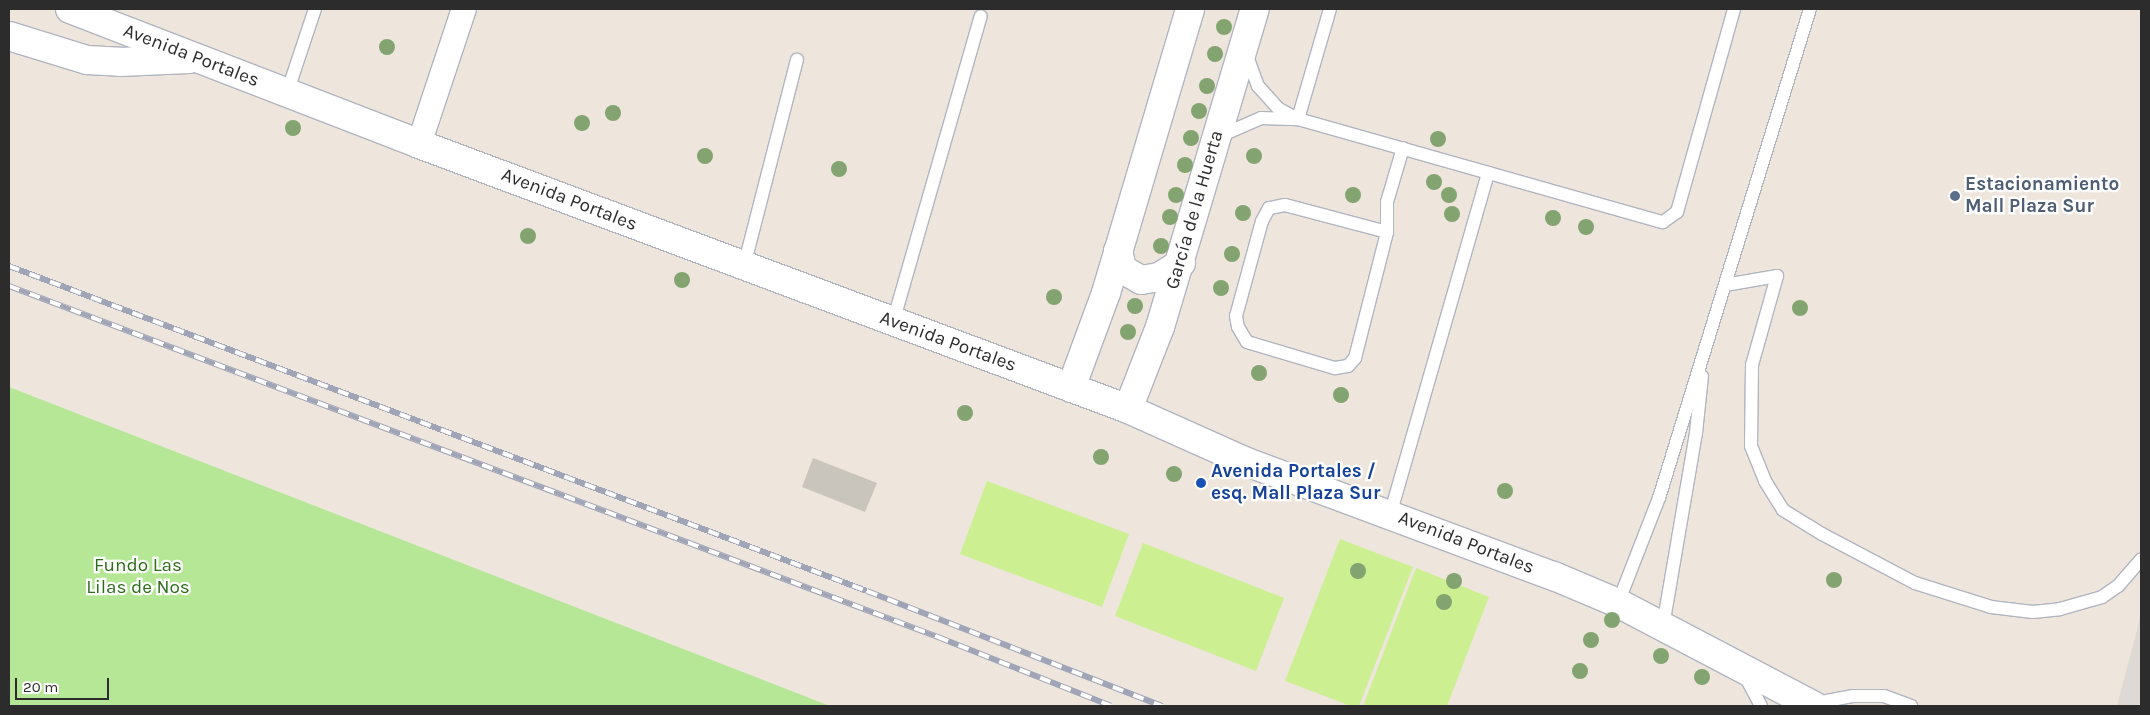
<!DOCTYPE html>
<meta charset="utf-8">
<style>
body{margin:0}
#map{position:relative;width:2150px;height:715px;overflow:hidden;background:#eee6dd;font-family:Karla,sans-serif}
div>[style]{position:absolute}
.green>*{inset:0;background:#b6e797}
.pitch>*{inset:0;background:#ccef92}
.plaza>*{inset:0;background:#ded9d4}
.building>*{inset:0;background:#c9c4bc}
.roads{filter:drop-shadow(1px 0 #b1b5c0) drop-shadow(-1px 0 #b1b5c0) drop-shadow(0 1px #b1b5c0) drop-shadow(0 -1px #b1b5c0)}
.service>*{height:12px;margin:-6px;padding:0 6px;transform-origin:6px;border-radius:6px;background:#fff}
.minor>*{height:24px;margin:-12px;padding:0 12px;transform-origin:12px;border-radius:12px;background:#fff}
.tertiary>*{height:28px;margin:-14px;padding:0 14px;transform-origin:14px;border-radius:14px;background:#fff}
.secondary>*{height:28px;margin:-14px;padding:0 14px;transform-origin:14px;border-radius:14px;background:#fff}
.rail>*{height:5.5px;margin-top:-2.75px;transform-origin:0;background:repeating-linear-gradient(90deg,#fff 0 11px,#9fa4b7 0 22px);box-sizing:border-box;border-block:1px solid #9fa4b7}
.trees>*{width:16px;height:16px;margin:-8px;border-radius:50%;background:#83a470}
.dots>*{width:14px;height:14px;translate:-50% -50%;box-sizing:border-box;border:2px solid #fff;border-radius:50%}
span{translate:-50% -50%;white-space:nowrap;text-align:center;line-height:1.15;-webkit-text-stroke:4.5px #fff;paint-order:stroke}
.street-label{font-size:19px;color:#2c2c2c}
.service-label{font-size:19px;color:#4e5e75;font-weight:700}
.left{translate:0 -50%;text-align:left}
.transit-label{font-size:19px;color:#164399;font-weight:700}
.park-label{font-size:19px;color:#2c6e17}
.frame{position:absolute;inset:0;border:10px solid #2c2c2c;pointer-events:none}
.scale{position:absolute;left:15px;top:678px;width:94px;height:22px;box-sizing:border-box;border:2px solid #2c2c2c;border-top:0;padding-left:6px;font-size:15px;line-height:18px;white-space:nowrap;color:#2c2c2c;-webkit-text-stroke:4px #fff;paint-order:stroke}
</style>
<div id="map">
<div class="green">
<i style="clip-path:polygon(9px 387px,830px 706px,9px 706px)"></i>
</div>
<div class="pitch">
<i style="clip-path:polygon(987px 481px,1129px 534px,1102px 607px,960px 554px)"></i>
<i style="clip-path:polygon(1340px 539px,1413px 567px,1359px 706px,1351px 706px,1285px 681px)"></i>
<i style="clip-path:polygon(1143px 543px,1284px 598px,1256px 671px,1115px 616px)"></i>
<i style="clip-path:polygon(1416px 568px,1489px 597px,1447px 706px,1363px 706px)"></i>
</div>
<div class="plaza">
<i style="clip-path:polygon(2141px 606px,2141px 706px,2117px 706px,2139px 622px)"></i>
</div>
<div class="building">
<i style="clip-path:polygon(813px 458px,877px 483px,865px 512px,802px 487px)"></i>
</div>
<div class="roads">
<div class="service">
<i style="left:1247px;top:56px;width:32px;rotate:70deg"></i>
<i style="left:1258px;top:86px;width:31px;rotate:48deg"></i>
<i style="left:1279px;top:109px;width:15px;rotate:28deg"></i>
<i style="left:287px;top:93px;width:89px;rotate:-71.6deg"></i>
<i style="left:1298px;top:119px;width:115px;rotate:-73.8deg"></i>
<i style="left:1220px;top:136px;width:45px;rotate:-23.7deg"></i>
<i style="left:1261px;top:118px;width:37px;rotate:2deg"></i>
<i style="left:1298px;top:119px;width:379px;rotate:15.8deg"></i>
<i style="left:1663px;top:222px;width:17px;rotate:-36deg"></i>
<i style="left:1677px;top:212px;width:211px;rotate:-74.3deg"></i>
<i style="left:1387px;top:232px;width:106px;rotate:-165.2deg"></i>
<i style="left:1285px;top:205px;width:16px;rotate:169deg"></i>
<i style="left:1269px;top:208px;width:15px;rotate:118deg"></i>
<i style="left:1262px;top:221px;width:98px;rotate:105.3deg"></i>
<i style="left:1236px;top:316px;width:11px;rotate:80deg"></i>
<i style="left:1238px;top:327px;width:17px;rotate:59deg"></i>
<i style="left:1247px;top:342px;width:92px;rotate:16.5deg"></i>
<i style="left:1335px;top:368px;width:13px;rotate:-9deg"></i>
<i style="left:1348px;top:366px;width:11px;rotate:-49deg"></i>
<i style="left:1355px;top:358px;width:130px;rotate:-75.7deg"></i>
<i style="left:1387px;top:232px;width:30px;rotate:-90deg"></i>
<i style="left:1387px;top:202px;width:56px;rotate:-73.5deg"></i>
<i style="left:744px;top:266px;width:213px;rotate:-75.6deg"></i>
<i style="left:1725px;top:285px;width:53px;rotate:-9.8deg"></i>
<i style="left:1777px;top:276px;width:92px;rotate:105.7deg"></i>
<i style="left:1752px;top:365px;width:81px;rotate:90.7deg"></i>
<i style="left:1751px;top:446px;width:38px;rotate:68deg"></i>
<i style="left:1765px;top:481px;width:34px;rotate:58deg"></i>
<i style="left:1783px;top:510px;width:46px;rotate:31.6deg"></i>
<i style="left:1822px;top:534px;width:105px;rotate:27.8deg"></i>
<i style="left:1915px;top:583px;width:80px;rotate:17.5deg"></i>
<i style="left:1991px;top:607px;width:42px;rotate:6.8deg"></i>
<i style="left:2033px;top:612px;width:27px;rotate:-6deg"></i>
<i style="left:2060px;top:609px;width:44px;rotate:-15.9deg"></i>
<i style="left:2102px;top:597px;width:19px;rotate:-35deg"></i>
<i style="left:2118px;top:586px;width:35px;rotate:-49deg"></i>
<i style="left:893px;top:322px;width:318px;rotate:-74deg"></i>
<i style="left:1390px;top:515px;width:356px;rotate:-74deg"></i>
<i style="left:1618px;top:603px;width:113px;rotate:-68.7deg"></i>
<i style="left:1659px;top:498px;width:512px;rotate:-72.84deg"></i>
<i style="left:1663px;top:626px;width:196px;rotate:-80.3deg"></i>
<i style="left:1696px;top:433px;width:57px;rotate:-84deg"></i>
<i style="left:1744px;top:674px;width:36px;rotate:62deg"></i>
<i style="left:1811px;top:704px;width:43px;rotate:-10.8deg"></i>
<i style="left:1853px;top:696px;width:31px"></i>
<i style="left:1884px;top:696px;width:29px;rotate:20deg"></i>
</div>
<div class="minor">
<i style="left:419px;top:144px;width:142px;rotate:-71.6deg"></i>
</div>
<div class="tertiary">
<i style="left:1118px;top:251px;width:18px;rotate:77deg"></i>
<i style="left:1122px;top:269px;width:22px;rotate:30deg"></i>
<i style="left:1141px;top:280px;width:18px;rotate:-9deg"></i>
<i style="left:1159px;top:277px;width:26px;rotate:-32deg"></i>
<i style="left:1071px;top:388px;width:101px;rotate:-69.8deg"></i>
<i style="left:1106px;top:293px;width:296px;rotate:-73.5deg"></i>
<i style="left:1128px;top:409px;width:88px;rotate:-68.7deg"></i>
<i style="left:1160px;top:327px;width:332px;rotate:-73.4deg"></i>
</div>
<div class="secondary">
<i style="left:70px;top:9px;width:374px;rotate:21.1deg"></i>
<i style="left:419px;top:144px;width:757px;rotate:20.49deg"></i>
<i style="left:1128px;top:409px;width:127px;rotate:24.1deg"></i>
<i style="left:1244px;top:461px;width:331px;rotate:20.4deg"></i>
<i style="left:1554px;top:576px;width:69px;rotate:22.9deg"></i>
<i style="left:1618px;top:603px;width:221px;rotate:27.7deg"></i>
<i style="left:9px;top:36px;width:82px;rotate:17.1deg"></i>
<i style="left:87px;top:60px;width:33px;rotate:3deg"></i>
<i style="left:120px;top:62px;width:69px;rotate:-2.5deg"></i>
</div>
</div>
<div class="rail">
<i style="left:9px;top:266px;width:917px;rotate:20.75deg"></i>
<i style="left:867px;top:591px;width:317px;rotate:21.3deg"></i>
<i style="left:9px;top:286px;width:993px;rotate:20.7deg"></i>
<i style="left:938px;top:637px;width:186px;rotate:21.7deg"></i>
</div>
<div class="trees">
<i style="left:1224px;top:27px"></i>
<i style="left:387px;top:47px"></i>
<i style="left:1215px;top:54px"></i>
<i style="left:1207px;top:86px"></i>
<i style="left:1199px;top:111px"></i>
<i style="left:613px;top:113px"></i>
<i style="left:582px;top:123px"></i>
<i style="left:293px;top:128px"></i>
<i style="left:1191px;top:138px"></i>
<i style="left:1438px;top:139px"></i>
<i style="left:705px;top:156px"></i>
<i style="left:1254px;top:156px"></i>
<i style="left:1185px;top:165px"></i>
<i style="left:839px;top:169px"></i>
<i style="left:1434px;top:182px"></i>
<i style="left:1176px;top:195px"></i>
<i style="left:1353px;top:195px"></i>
<i style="left:1449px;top:195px"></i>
<i style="left:1243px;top:213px"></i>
<i style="left:1452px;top:214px"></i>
<i style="left:1170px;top:217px"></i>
<i style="left:1553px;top:218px"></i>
<i style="left:1586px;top:227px"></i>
<i style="left:528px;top:236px"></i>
<i style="left:1161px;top:246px"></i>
<i style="left:1232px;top:254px"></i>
<i style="left:682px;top:280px"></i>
<i style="left:1221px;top:288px"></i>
<i style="left:1054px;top:297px"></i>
<i style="left:1135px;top:306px"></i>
<i style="left:1800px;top:308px"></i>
<i style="left:1128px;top:332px"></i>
<i style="left:1259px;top:373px"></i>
<i style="left:1341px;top:395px"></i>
<i style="left:965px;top:413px"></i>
<i style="left:1101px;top:457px"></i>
<i style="left:1174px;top:474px"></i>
<i style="left:1505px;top:491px"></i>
<i style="left:1358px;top:571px"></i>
<i style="left:1834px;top:580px"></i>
<i style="left:1454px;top:581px"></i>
<i style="left:1444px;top:602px"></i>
<i style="left:1612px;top:620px"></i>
<i style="left:1591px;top:640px"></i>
<i style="left:1661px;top:656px"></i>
<i style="left:1580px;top:671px"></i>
<i style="left:1702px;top:677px"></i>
</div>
<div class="dots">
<i style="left:1955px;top:196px;background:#5c6f8a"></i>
<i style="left:1201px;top:483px;background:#1a4fb4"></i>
</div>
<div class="street-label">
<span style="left:191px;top:56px;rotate:21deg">Avenida Portales</span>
<span style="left:569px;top:200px;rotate:21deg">Avenida Portales</span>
<span style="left:1195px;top:210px;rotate:-74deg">García de la Huerta</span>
<span style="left:948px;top:342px;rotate:20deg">Avenida Portales</span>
<span style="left:1466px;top:543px;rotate:21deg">Avenida Portales</span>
</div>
<div class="service-label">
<span class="left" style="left:1965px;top:196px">Estacionamiento<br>Mall Plaza Sur</span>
</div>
<div class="transit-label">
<span class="left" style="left:1211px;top:483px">Avenida Portales /<br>esq. Mall Plaza Sur</span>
</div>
<div class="park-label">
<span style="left:138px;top:577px">Fundo Las<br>Lilas de Nos</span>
</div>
<div class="frame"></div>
<div class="scale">20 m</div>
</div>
